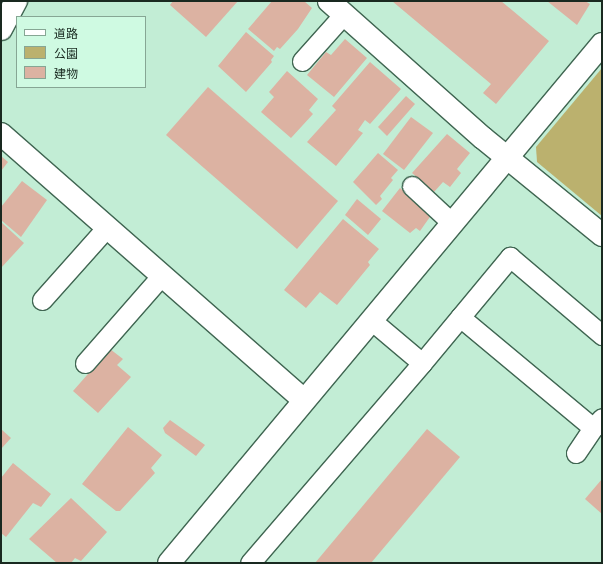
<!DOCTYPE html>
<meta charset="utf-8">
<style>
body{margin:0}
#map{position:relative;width:603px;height:564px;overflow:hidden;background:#c2edd5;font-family:"Public Sans","Noto Sans JP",sans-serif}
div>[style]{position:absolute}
.green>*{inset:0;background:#bbb16e}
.building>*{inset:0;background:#dcb2a2}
.roads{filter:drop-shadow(1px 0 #406652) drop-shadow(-1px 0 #406652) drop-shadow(0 1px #406652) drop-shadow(0 -1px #406652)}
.service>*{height:19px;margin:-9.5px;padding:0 9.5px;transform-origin:9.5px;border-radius:9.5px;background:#fff}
.minor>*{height:22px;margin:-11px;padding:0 11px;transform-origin:11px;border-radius:11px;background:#fff}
span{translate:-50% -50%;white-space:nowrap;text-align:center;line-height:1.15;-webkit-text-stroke:4px #cffae2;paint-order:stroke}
.frame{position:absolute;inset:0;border:2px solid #192920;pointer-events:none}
.legend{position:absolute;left:16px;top:16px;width:130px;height:72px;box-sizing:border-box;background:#cffae2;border:1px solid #86a694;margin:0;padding:5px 7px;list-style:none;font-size:12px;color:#192920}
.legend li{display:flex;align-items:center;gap:8px;height:20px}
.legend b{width:20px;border:1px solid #86a694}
</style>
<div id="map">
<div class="green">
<i style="clip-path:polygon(602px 68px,602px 216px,537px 162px,536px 147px)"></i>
</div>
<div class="building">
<i style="clip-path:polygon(173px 1px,238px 1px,206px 37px,170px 5px)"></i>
<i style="clip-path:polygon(272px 1px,304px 1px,312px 8px,298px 29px,280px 49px,277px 47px,274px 51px,248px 29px)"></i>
<i style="clip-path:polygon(392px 1px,501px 1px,549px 41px,496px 104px,483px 93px,491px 84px)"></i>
<i style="clip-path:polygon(547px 1px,585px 1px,590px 4px,577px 25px)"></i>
<i style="clip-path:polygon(246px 32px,274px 56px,271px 60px,272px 62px,246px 92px,218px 66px)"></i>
<i style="clip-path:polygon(345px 39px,367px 58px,334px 97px,307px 75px,326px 52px,331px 55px)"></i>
<i style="clip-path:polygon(370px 62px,401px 89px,370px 124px,365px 120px,358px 130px,363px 133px,336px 166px,307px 142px,336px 110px,332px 106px)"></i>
<i style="clip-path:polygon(287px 71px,318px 99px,309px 110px,313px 114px,291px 138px,261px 112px,274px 97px,269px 92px)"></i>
<i style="clip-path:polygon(208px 87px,338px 201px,297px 249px,166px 135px)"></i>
<i style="clip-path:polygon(406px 96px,415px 104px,387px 136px,378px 127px)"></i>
<i style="clip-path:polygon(411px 117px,433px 133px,404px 170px,383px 154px)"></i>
<i style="clip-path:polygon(447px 134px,470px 153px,457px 169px,461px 173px,450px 187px,443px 182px,434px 192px,412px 173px)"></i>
<i style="clip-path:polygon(378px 153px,398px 170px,391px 178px,393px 180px,380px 196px,382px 199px,376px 205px,353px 182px)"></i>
<i style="clip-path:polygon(1px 156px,8px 162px,1px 171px)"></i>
<i style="clip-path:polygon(22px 181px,47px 200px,21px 237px,1px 220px,1px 207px)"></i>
<i style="clip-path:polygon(400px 188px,432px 214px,420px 231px,416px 228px,410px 233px,382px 211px)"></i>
<i style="clip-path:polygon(357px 199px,381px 219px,368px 235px,345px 215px)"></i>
<i style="clip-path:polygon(343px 219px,379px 249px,368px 262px,370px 265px,337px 305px,320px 292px,306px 308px,284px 290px)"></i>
<i style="clip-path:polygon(1px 222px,24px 243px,1px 268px)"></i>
<i style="clip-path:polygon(110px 349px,123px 359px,117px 365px,131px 377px,98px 413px,73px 391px)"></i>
<i style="clip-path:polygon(170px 420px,205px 445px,196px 456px,165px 433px,163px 428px)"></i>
<i style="clip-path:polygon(128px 427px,162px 455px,151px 468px,155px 473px,120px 511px,116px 511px,82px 484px)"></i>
<i style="clip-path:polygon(1px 429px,11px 438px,1px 449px)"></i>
<i style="clip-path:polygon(427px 429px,460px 457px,371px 563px,315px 563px)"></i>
<i style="clip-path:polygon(13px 463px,51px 494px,41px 507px,33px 503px,6px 537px,1px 533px,1px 478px)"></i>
<i style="clip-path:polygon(602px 479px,602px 514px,585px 499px)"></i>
<i style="clip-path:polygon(71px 498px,107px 532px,81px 561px,75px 558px,71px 563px,57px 563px,29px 539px)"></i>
</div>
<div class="roads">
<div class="service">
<i style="left:302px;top:61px;width:63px;rotate:-48.2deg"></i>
<i style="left:412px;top:186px;width:54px;rotate:42.8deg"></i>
<i style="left:42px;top:300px;width:98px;rotate:-48.3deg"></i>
<i style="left:460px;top:317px;width:173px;rotate:39.8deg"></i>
<i style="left:593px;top:428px;width:13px;rotate:-48deg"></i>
<i style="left:85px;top:363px;width:117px;rotate:-48.8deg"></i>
<i style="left:422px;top:363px;width:138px;rotate:-50.3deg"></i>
<i style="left:510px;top:257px;width:121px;rotate:40.3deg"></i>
<i style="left:576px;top:453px;width:30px;rotate:-56deg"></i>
<i style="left:250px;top:563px;width:264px;rotate:-49.3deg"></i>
<i style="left:422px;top:363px;width:67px;rotate:-139.9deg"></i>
</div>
<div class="minor">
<i style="left:329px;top:1px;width:206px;rotate:41.7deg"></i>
<i style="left:483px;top:138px;width:154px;rotate:39.2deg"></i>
<i style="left:1px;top:29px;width:32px;rotate:-62deg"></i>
<i style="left:1px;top:134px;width:403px;rotate:41.3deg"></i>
<i style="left:169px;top:563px;width:676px;rotate:-50.16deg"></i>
</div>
</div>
<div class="frame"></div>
<ul class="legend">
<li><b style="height:5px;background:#fff"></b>道路</li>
<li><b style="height:11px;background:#bbb16e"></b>公園</li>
<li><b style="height:11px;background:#dcb2a2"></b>建物</li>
</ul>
</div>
